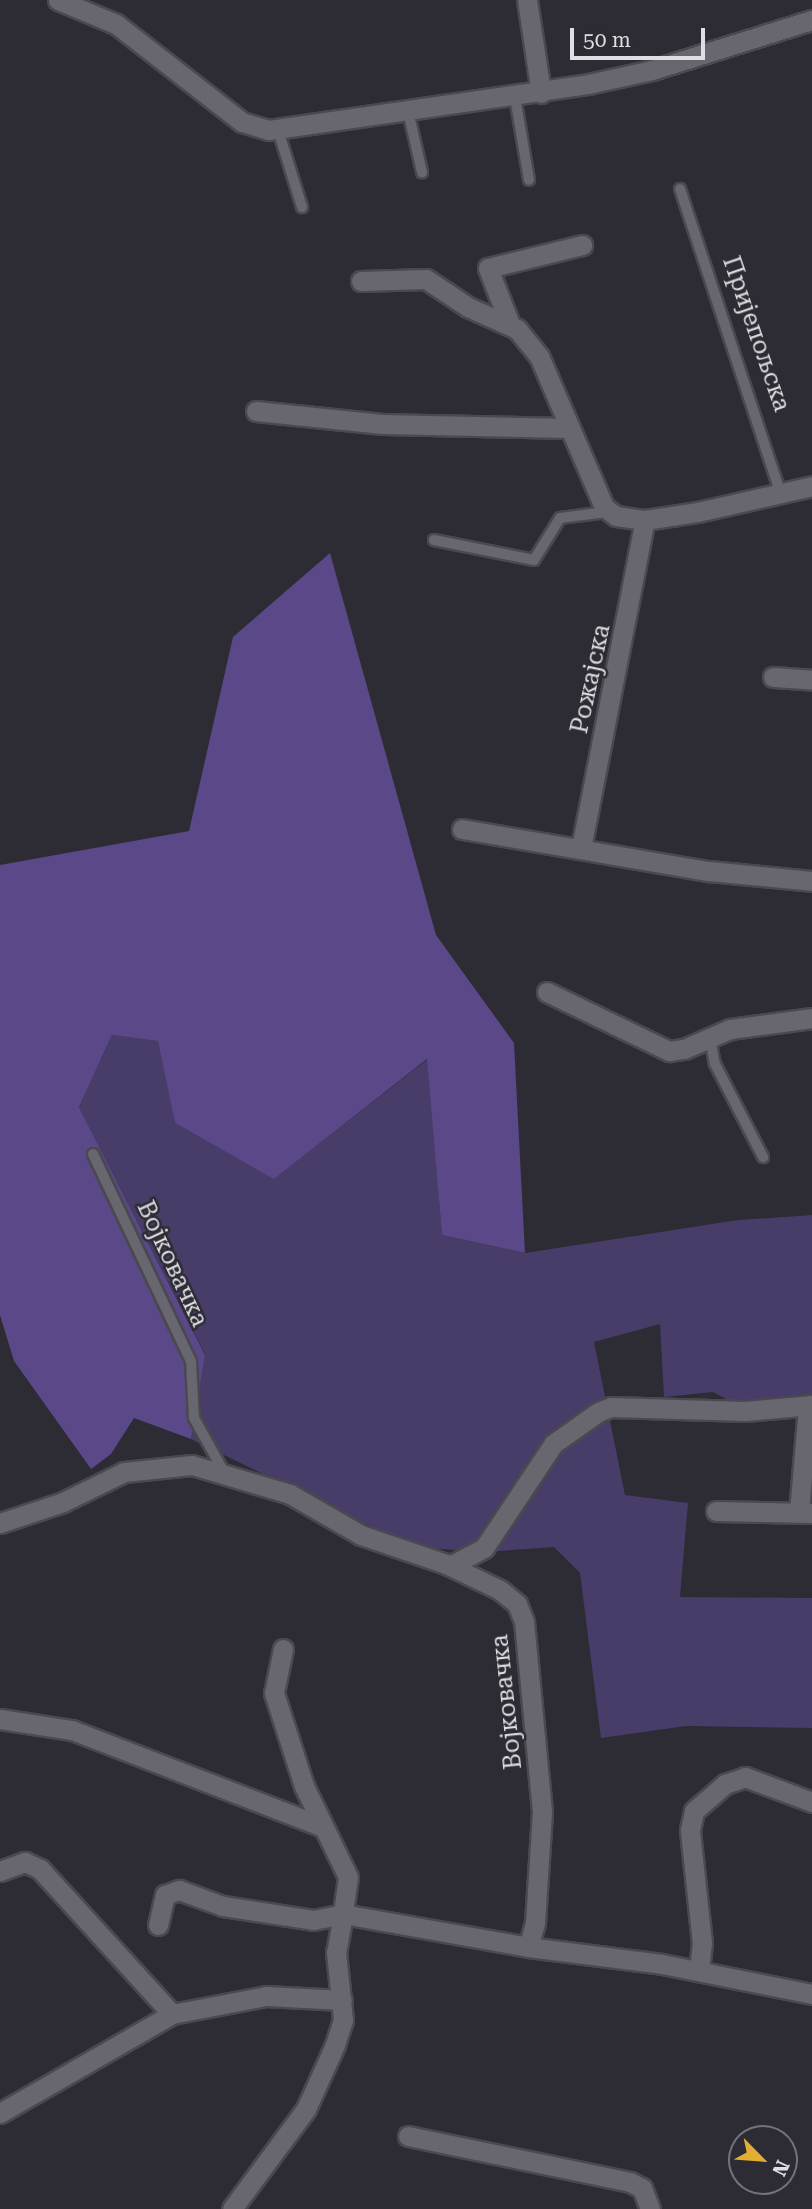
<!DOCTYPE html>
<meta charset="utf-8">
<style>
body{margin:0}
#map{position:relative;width:812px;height:2209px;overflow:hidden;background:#2d2b33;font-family:"Roboto Serif",serif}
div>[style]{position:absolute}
.green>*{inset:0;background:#483c69}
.forest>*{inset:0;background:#5a4889}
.roads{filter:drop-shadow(2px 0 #4a494f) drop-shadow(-2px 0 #4a494f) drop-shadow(0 2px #4a494f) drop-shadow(0 -2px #4a494f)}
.service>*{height:10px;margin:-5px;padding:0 5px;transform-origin:5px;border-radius:5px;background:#68666f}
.minor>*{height:19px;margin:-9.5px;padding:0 9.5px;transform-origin:9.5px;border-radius:9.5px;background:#68666f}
span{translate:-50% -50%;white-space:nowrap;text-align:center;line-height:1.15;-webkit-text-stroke:5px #2d2b33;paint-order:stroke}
.street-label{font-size:24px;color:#dfdee3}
.north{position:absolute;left:728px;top:2125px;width:70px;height:70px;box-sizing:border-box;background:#2d2b33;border:2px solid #747379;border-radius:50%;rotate:115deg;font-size:19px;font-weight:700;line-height:28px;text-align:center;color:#dfdee3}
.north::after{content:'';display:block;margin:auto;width:24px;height:32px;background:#e2af34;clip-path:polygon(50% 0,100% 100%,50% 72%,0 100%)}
.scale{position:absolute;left:570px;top:28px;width:135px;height:32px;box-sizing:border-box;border:4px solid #dfdee3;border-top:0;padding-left:9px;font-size:21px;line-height:24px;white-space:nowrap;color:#dfdee3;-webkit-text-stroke:5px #2d2b33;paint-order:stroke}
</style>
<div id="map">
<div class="green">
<i style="clip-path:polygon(112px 1035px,159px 1041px,175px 1123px,275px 1178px,428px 1059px,442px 1235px,525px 1253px,738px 1220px,812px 1215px,812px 1400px,742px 1407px,713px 1392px,664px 1397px,660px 1324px,594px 1342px,625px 1495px,688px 1503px,680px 1597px,812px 1598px,812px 1728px,686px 1726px,601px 1738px,580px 1573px,554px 1547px,484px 1552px,414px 1547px,191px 1439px,205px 1354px,79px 1107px)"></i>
</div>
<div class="forest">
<i style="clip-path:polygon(330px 553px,436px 935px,514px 1043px,525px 1253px,442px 1235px,427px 1059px,274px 1179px,175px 1123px,158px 1041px,112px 1035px,79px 1107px,205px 1355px,191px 1439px,134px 1418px,111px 1454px,91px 1469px,14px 1361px,0 1315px,0 865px,189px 831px,233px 637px)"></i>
</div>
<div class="roads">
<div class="service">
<i style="left:515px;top:97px;width:84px;rotate:80.4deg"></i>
<i style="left:408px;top:111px;width:63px;rotate:77.1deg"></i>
<i style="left:278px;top:130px;width:81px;rotate:72.7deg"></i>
<i style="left:680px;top:189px;width:322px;rotate:71.7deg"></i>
<i style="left:434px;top:540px;width:102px;rotate:11.3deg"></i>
<i style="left:534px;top:560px;width:49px;rotate:-58.2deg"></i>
<i style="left:560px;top:518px;width:47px;rotate:-7.3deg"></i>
<i style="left:710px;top:1037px;width:27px;rotate:80deg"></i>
<i style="left:715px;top:1064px;width:105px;rotate:62.7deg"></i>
<i style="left:93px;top:1154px;width:229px;rotate:64.7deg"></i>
<i style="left:191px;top:1361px;width:57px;rotate:87deg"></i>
<i style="left:194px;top:1418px;width:64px;rotate:61deg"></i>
</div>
<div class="minor">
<i style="left:58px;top:0;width:63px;rotate:22.5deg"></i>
<i style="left:116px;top:24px;width:160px;rotate:37.9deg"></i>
<i style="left:242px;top:122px;width:28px;rotate:17deg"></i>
<i style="left:269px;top:130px;width:322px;rotate:-8.2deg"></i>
<i style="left:588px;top:84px;width:66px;rotate:-12.3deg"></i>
<i style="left:652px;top:70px;width:168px;rotate:-17.4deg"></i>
<i style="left:527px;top:0;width:94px;rotate:81.4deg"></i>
<i style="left:361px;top:281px;width:65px;rotate:-1.8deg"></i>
<i style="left:426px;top:279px;width:50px;rotate:33.7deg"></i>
<i style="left:468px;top:307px;width:54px;rotate:24.2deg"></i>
<i style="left:517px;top:329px;width:35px;rotate:51deg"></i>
<i style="left:539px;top:356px;width:164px;rotate:66.7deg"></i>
<i style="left:604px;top:507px;width:15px;rotate:37deg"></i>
<i style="left:616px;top:516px;width:29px;rotate:8deg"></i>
<i style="left:645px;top:520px;width:54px;rotate:-8.6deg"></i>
<i style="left:698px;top:512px;width:117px;rotate:-12.8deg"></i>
<i style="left:509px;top:322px;width:58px;rotate:-111.3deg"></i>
<i style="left:488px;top:268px;width:97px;rotate:-13.7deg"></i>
<i style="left:256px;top:411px;width:127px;rotate:5.9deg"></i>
<i style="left:382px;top:424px;width:186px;rotate:1.2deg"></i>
<i style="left:773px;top:677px;width:39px;rotate:4deg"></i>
<i style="left:462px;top:829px;width:251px;rotate:9.7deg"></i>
<i style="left:709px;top:871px;width:103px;rotate:5.5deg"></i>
<i style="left:581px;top:848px;width:334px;rotate:-79deg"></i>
<i style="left:547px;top:992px;width:136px;rotate:25.8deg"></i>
<i style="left:669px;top:1051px;width:15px;rotate:-8deg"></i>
<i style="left:684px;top:1049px;width:50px;rotate:-23.5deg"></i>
<i style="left:730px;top:1029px;width:83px;rotate:-7.6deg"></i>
<i style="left:716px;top:1511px;width:95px;rotate:1.2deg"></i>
<i style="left:799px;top:1512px;width:106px;rotate:-85.1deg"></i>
<i style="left:0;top:1523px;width:66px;rotate:-18.4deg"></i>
<i style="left:63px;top:1502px;width:68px;rotate:-26.2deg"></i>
<i style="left:124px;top:1472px;width:68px;rotate:-5.9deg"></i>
<i style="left:192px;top:1465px;width:102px;rotate:16.5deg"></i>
<i style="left:290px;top:1494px;width:82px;rotate:30deg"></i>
<i style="left:361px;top:1535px;width:90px;rotate:18.8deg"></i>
<i style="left:446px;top:1564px;width:60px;rotate:25.7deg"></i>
<i style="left:500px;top:1590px;width:22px;rotate:39deg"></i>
<i style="left:517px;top:1604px;width:18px;rotate:68deg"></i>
<i style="left:524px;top:1621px;width:192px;rotate:84.6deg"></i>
<i style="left:542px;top:1812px;width:111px;rotate:93.6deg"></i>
<i style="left:535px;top:1923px;width:25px;rotate:106deg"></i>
<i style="left:450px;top:1566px;width:38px;rotate:-28deg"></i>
<i style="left:484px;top:1548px;width:125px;rotate:-56.4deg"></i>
<i style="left:553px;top:1444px;width:55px;rotate:-35.4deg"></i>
<i style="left:598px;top:1412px;width:14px;rotate:-21deg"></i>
<i style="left:611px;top:1407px;width:134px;rotate:1.7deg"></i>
<i style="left:745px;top:1411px;width:67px;rotate:-5.1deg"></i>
<i style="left:283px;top:1649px;width:45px;rotate:101.6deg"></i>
<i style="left:274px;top:1693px;width:98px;rotate:72.1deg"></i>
<i style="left:304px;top:1786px;width:101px;rotate:64.2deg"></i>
<i style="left:348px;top:1877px;width:37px;rotate:98deg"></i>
<i style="left:343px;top:1914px;width:188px;rotate:10.1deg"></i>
<i style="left:528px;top:1947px;width:135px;rotate:7.2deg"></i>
<i style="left:662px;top:1964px;width:153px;rotate:11.3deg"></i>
<i style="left:0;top:1719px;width:73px;rotate:8.7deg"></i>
<i style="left:72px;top:1730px;width:269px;rotate:21.1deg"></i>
<i style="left:0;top:1871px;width:27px;rotate:-20deg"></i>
<i style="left:25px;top:1862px;width:17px;rotate:25deg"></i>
<i style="left:40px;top:1869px;width:196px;rotate:47.7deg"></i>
<i style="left:158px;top:1925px;width:31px;rotate:-77deg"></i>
<i style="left:165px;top:1895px;width:15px;rotate:-20deg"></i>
<i style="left:179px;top:1890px;width:47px;rotate:20deg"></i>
<i style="left:223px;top:1906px;width:91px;rotate:8.8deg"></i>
<i style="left:313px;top:1920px;width:31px;rotate:-11deg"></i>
<i style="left:343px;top:1914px;width:39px;rotate:100deg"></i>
<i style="left:336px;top:1952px;width:68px;rotate:84.1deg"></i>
<i style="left:343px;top:2020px;width:26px;rotate:108deg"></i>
<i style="left:335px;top:2045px;width:70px;rotate:114.4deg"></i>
<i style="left:306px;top:2109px;width:124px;rotate:126.5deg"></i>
<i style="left:699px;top:1971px;width:28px;rotate:-84deg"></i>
<i style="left:702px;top:1943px;width:114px;rotate:-96.1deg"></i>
<i style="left:690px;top:1830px;width:19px;rotate:-78deg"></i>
<i style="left:694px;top:1811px;width:41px;rotate:-41.1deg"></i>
<i style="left:725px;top:1784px;width:21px;rotate:-19deg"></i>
<i style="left:745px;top:1777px;width:72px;rotate:20.5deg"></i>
<i style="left:0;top:2113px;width:198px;rotate:-29.9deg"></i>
<i style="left:172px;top:2014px;width:96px;rotate:-10.8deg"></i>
<i style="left:266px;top:1996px;width:76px;rotate:3deg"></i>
<i style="left:408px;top:2136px;width:227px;rotate:11.7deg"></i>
<i style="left:630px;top:2182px;width:13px;rotate:27deg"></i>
<i style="left:642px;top:2188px;width:22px;rotate:69deg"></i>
</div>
</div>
<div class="street-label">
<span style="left:756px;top:334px;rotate:71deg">Пријепољска</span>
<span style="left:591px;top:679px;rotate:-78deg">Рожајска</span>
<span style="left:172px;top:1264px;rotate:65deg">Војковачка</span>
<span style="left:507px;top:1702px;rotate:-96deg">Војковачка</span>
</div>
<div class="north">N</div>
<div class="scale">50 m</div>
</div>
